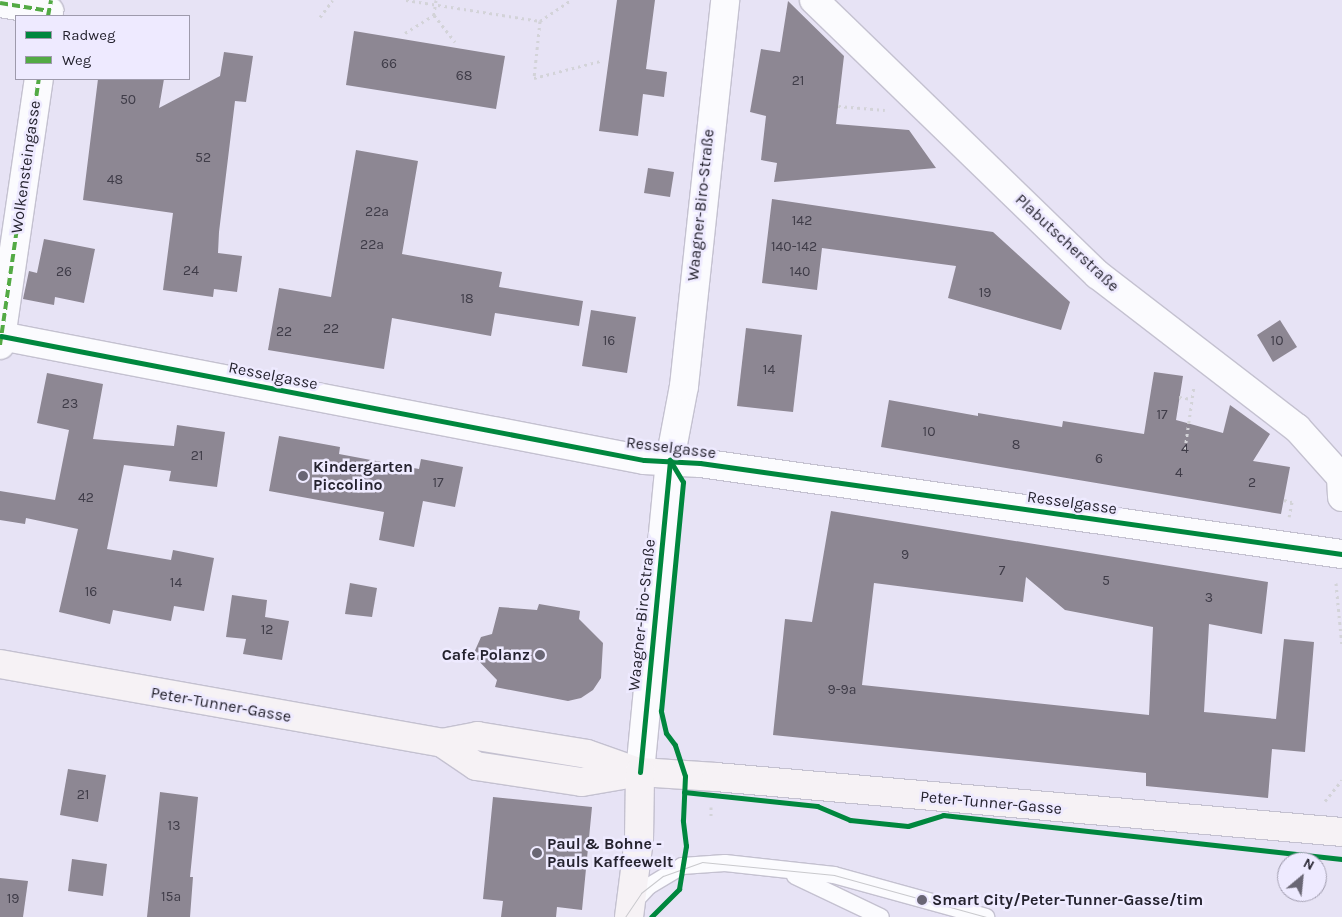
<!DOCTYPE html>
<meta charset="utf-8">
<style>
body{margin:0}
#map{position:relative;width:1342px;height:917px;overflow:hidden;background:#e7e3f5;font-family:Karla,sans-serif}
div>[style]{position:absolute}
.building>*{inset:0;background:#8d8793}
.path>*{height:3px;margin-top:-1.5px;transform-origin:0;background:repeating-linear-gradient(90deg,#d3d3d8 0 2.5px,transparent 0 6.5px)}
.roads{filter:drop-shadow(1px 0 #c4c1d0) drop-shadow(-1px 0 #c4c1d0) drop-shadow(0 1px #c4c1d0) drop-shadow(0 -1px #c4c1d0)}
.lane>*{height:16px;margin:-8px;padding:0 8px;transform-origin:8px;border-radius:8px;background:#fbfbfe}
.street>*{height:28px;margin:-14px;padding:0 14px;transform-origin:14px;border-radius:14px;background:#fbfbfe}
.secondary>*{height:28px;margin:-14px;padding:0 14px;transform-origin:14px;border-radius:14px;background:#f6f2f5}
.tram>*{height:1px;margin:-0.5px;padding:0 0.5px;transform-origin:0.5px;border-radius:0.5px;background:#c9c9cd}
.quiet>*{height:4px;margin-top:-2px;transform-origin:0;background:repeating-linear-gradient(90deg,#53aa45 0 8px,transparent 0 12px)}
.cycleway>*{height:5px;margin:-2.5px;padding:0 2.5px;transform-origin:2.5px;border-radius:2.5px;background:#00873e}
.dots>*{width:14px;height:14px;translate:-50% -50%;box-sizing:border-box;border:2px solid #eeeaff;border-radius:50%}
span{translate:-50% -50%;white-space:nowrap;text-align:center;line-height:1.15;-webkit-text-stroke:5px #eeeaff;paint-order:stroke}
.number-label{font-size:14px;color:#3f3c48}
.number-label span{-webkit-text-stroke-width:0}
.street-label{font-size:16px;color:#25232f}
.poi-label{font-size:16px;color:#25232f;font-weight:700}
.left{translate:0 -50%;text-align:left}
.right{translate:-100% -50%;text-align:right}
.legend{position:absolute;left:15px;top:15px;width:175px;height:65px;box-sizing:border-box;background:#eeeaff;border:1px solid #9e9aac;margin:0;padding:6px 9px;list-style:none;font-size:15px;color:#25232f}
.legend li{display:flex;align-items:center;gap:10px;height:25px}
.legend b{width:25px;border:1px solid #9e9aac}
.north{position:absolute;left:1277px;top:852px;width:50px;height:50px;box-sizing:border-box;background:#eeeaff;border:1px solid #9e9aac;border-radius:50%;rotate:28deg;font-size:14px;font-weight:700;line-height:20px;text-align:center;color:#25232f}
.north::after{content:'';display:block;margin:auto;width:18px;height:22px;background:#696674;clip-path:polygon(50% 0,100% 100%,50% 72%,0 100%)}
</style>
<div id="map">
<div class="building">
<i style="clip-path:polygon(617px 0,655px 0,646px 69px,667px 72px,664px 97px,643px 94px,638px 136px,599px 131px)"></i>
<i style="clip-path:polygon(788px 1px,844px 56px,836px 124px,909px 130px,936px 168px,774px 182px,777px 163px,761px 160px,766px 116px,750px 112px,761px 49px,780px 52px)"></i>
<i style="clip-path:polygon(354px 31px,505px 56px,496px 109px,346px 85px)"></i>
<i style="clip-path:polygon(224px 52px,253px 56px,246px 102px,235px 101px,219px 232px,218px 253px,242px 256px,237px 292px,214px 289px,213px 297px,163px 290px,173px 213px,83px 200px,98px 79px,164px 79px,159px 108px,220px 76px)"></i>
<i style="clip-path:polygon(356px 150px,418px 161px,402px 254px,502px 272px,499px 287px,583px 301px,579px 326px,495px 313px,491px 336px,392px 318px,384px 369px,268px 350px,279px 288px,331px 297px)"></i>
<i style="clip-path:polygon(648px 168px,674px 172px,670px 197px,644px 193px)"></i>
<i style="clip-path:polygon(772px 199px,993px 232px,1070px 302px,1061px 330px,948px 298px,956px 266px,822px 248px,817px 290px,762px 283px)"></i>
<i style="clip-path:polygon(44px 239px,95px 249px,84px 303px,55px 297px,54px 305px,23px 299px,29px 271px,37px 273px)"></i>
<i style="clip-path:polygon(591px 310px,636px 317px,627px 373px,582px 366px)"></i>
<i style="clip-path:polygon(1280px 320px,1297px 347px,1273px 362px,1257px 335px)"></i>
<i style="clip-path:polygon(746px 328px,802px 335px,793px 412px,737px 406px)"></i>
<i style="clip-path:polygon(1154px 372px,1183px 376px,1176px 420px,1223px 433px,1230px 405px,1270px 434px,1253px 461px,1290px 467px,1281px 514px,881px 447px,889px 400px,978px 416px,978px 413px,1062px 427px,1063px 421px,1144px 434px)"></i>
<i style="clip-path:polygon(47px 373px,103px 384px,93px 439px,174px 446px,177px 425px,225px 432px,217px 487px,169px 481px,171px 471px,124px 465px,107px 549px,171px 560px,173px 550px,214px 558px,204px 611px,174px 606px,171px 621px,113px 610px,110px 624px,59px 612px,78px 529px,26px 518px,25px 524px,0 520px,0 491px,55px 500px,69px 430px,37px 423px)"></i>
<i style="clip-path:polygon(279px 436px,340px 447px,339px 454px,419px 469px,421px 459px,463px 467px,455px 507px,423px 501px,414px 547px,379px 540px,384px 512px,269px 491px)"></i>
<i style="clip-path:polygon(evenodd,831px 511px,1268px 582px,1262px 634px,1209px 624px,1204px 712px,1276px 719px,1284px 639px,1314px 642px,1305px 752px,1272px 749px,1268px 798px,1146px 786px,1146px 773px,773px 735px,785px 619px,812px 622px,831px 511px,1026px 577px,1065px 610px,1153px 627px,1149px 715px,862px 685px,874px 583px,1023px 602px,1026px 577px)"></i>
<i style="clip-path:polygon(350px 583px,377px 588px,372px 617px,345px 614px)"></i>
<i style="clip-path:polygon(232px 595px,267px 600px,265px 617px,289px 621px,282px 660px,243px 654px,246px 639px,226px 637px)"></i>
<i style="clip-path:polygon(539px 604px,580px 611px,579px 619px,603px 643px,601px 678px,593px 690px,581px 698px,568px 701px,495px 687px,497px 680px,473px 655px,481px 637px,492px 634px,499px 607px,537px 610px)"></i>
<i style="clip-path:polygon(68px 769px,106px 775px,98px 822px,60px 815px)"></i>
<i style="clip-path:polygon(160px 792px,198px 797px,190px 877px,193px 877px,190px 917px,147px 917px)"></i>
<i style="clip-path:polygon(493px 797px,592px 807px,582px 910px,557px 907px,556px 917px,501px 917px,503px 901px,483px 899px)"></i>
<i style="clip-path:polygon(72px 859px,107px 864px,103px 896px,68px 891px)"></i>
<i style="clip-path:polygon(0 878px,28px 881px,23px 917px,0 917px)"></i>
</div>
<div class="path">
<i style="left:406px;top:0;width:136px;rotate:8.9deg"></i>
<i style="left:540px;top:21px;width:37px;rotate:-34deg"></i>
<i style="left:436px;top:0;width:15px;rotate:98deg"></i>
<i style="left:434px;top:15px;width:34px;rotate:52deg"></i>
<i style="left:320px;top:17px;width:21px;rotate:-53deg"></i>
<i style="left:540px;top:21px;width:57px;rotate:96deg"></i>
<i style="left:534px;top:78px;width:68px;rotate:-14.4deg"></i>
<i style="left:405px;top:33px;width:34px;rotate:-32deg"></i>
<i style="left:838px;top:106px;width:47px;rotate:4.9deg"></i>
<i style="left:1179px;top:397px;width:13px;rotate:9deg"></i>
<i style="left:1185px;top:449px;width:64px;rotate:-81.9deg"></i>
<i style="left:1284px;top:500px;width:8px;rotate:14deg"></i>
<i style="left:1292px;top:502px;width:15px;rotate:101deg"></i>
<i style="left:1336px;top:583px;width:64px;rotate:84.6deg"></i>
<i style="left:1325px;top:801px;width:27px;rotate:-51deg"></i>
<i style="left:711px;top:807px;width:11px;rotate:90deg"></i>
</div>
<div class="roads">
<div class="lane">
<i style="left:795px;top:876px;width:95px;rotate:25.5deg"></i>
<i style="left:631px;top:905px;width:26px;rotate:-47deg"></i>
<i style="left:649px;top:886px;width:39px;rotate:-31deg"></i>
<i style="left:682px;top:866px;width:43px;rotate:-4deg"></i>
<i style="left:725px;top:863px;width:110px;rotate:6.3deg"></i>
<i style="left:834px;top:875px;width:158px;rotate:15.4deg"></i>
</div>
<div class="street">
<i style="left:814px;top:0;width:395px;rotate:44.1deg"></i>
<i style="left:1098px;top:275px;width:251px;rotate:37.6deg"></i>
<i style="left:1297px;top:428px;width:66px;rotate:48.1deg"></i>
<i style="left:1341px;top:477px;width:20px;rotate:87deg"></i>
<i style="left:0;top:3px;width:50px;rotate:9.3deg"></i>
<i style="left:1px;top:336px;width:655px;rotate:10.92deg"></i>
<i style="left:644px;top:460px;width:56px;rotate:3.1deg"></i>
<i style="left:700px;top:463px;width:648px;rotate:8.07deg"></i>
<i style="left:0;top:345px;width:269px;rotate:-81.7deg"></i>
<i style="left:640px;top:772px;width:313px;rotate:-84.5deg"></i>
<i style="left:670px;top:460px;width:75px;rotate:-79.3deg"></i>
<i style="left:684px;top:386px;width:388px;rotate:-83.9deg"></i>
</div>
<div class="secondary">
<i style="left:0;top:664px;width:449px;rotate:10.1deg"></i>
<i style="left:442px;top:743px;width:36px;rotate:-11deg"></i>
<i style="left:477px;top:736px;width:111px;rotate:9.3deg"></i>
<i style="left:587px;top:754px;width:54px;rotate:19.4deg"></i>
<i style="left:442px;top:743px;width:41px;rotate:34.1deg"></i>
<i style="left:476px;top:766px;width:107px;rotate:8.6deg"></i>
<i style="left:582px;top:782px;width:59px;rotate:-9.8deg"></i>
<i style="left:640px;top:772px;width:76px;rotate:3.8deg"></i>
<i style="left:716px;top:777px;width:628px;rotate:5.02deg"></i>
<i style="left:629px;top:917px;width:79px;rotate:-82.7deg"></i>
<i style="left:639px;top:839px;width:67px;rotate:-89.1deg"></i>
</div>
</div>
<div class="tram">
<i style="left:625px;top:917px;width:29px;rotate:-56deg"></i>
<i style="left:641px;top:893px;width:28px;rotate:-38deg"></i>
<i style="left:663px;top:876px;width:41px;rotate:-19.7deg"></i>
<i style="left:702px;top:862px;width:133px;rotate:5.6deg"></i>
<i style="left:834px;top:875px;width:158px;rotate:15.4deg"></i>
</div>
<div class="quiet">
<i style="left:0;top:3px;width:50px;rotate:9.3deg"></i>
<i style="left:48px;top:16px;width:16px;rotate:-79deg"></i>
<i style="left:0;top:345px;width:269px;rotate:-81.7deg"></i>
</div>
<div class="cycleway">
<i style="left:1px;top:336px;width:655px;rotate:10.92deg"></i>
<i style="left:644px;top:460px;width:56px;rotate:3.1deg"></i>
<i style="left:700px;top:463px;width:648px;rotate:8.07deg"></i>
<i style="left:640px;top:772px;width:313px;rotate:-84.5deg"></i>
<i style="left:684px;top:792px;width:134px;rotate:6deg"></i>
<i style="left:817px;top:806px;width:36px;rotate:23deg"></i>
<i style="left:850px;top:820px;width:58px;rotate:5.9deg"></i>
<i style="left:908px;top:826px;width:37px;rotate:-17deg"></i>
<i style="left:943px;top:815px;width:401px;rotate:6.3deg"></i>
<i style="left:651px;top:917px;width:40px;rotate:-45deg"></i>
<i style="left:679px;top:889px;width:44px;rotate:-80.8deg"></i>
<i style="left:686px;top:846px;width:26px;rotate:-97deg"></i>
<i style="left:683px;top:820px;width:44px;rotate:-87.4deg"></i>
<i style="left:685px;top:776px;width:33px;rotate:-108deg"></i>
<i style="left:675px;top:745px;width:15px;rotate:-127deg"></i>
<i style="left:666px;top:733px;width:23px;rotate:-103deg"></i>
<i style="left:661px;top:711px;width:230px;rotate:-84.5deg"></i>
<i style="left:683px;top:482px;width:26px;rotate:-121deg"></i>
</div>
<div class="dots">
<i style="left:303px;top:476px;background:#696674"></i>
<i style="left:540px;top:655px;background:#696674"></i>
<i style="left:537px;top:853px;background:#696674"></i>
<i style="left:922px;top:900px;background:#696674"></i>
</div>
<div class="number-label">
<span style="left:389px;top:64px">66</span>
<span style="left:464px;top:76px">68</span>
<span style="left:798px;top:81px">21</span>
<span style="left:128px;top:100px">50</span>
<span style="left:203px;top:158px">52</span>
<span style="left:115px;top:180px">48</span>
<span style="left:377px;top:212px">22a</span>
<span style="left:802px;top:221px">142</span>
<span style="left:372px;top:245px">22a</span>
<span style="left:794px;top:247px">140-142</span>
<span style="left:191px;top:271px">24</span>
<span style="left:64px;top:272px">26</span>
<span style="left:800px;top:272px">140</span>
<span style="left:985px;top:293px">19</span>
<span style="left:467px;top:299px">18</span>
<span style="left:331px;top:329px">22</span>
<span style="left:284px;top:332px">22</span>
<span style="left:609px;top:341px">16</span>
<span style="left:1277px;top:341px">10</span>
<span style="left:769px;top:370px">14</span>
<span style="left:70px;top:404px">23</span>
<span style="left:1162px;top:415px">17</span>
<span style="left:929px;top:432px">10</span>
<span style="left:1016px;top:445px">8</span>
<span style="left:1185px;top:449px">4</span>
<span style="left:197px;top:456px">21</span>
<span style="left:1099px;top:459px">6</span>
<span style="left:1179px;top:473px">4</span>
<span style="left:438px;top:483px">17</span>
<span style="left:1252px;top:483px">2</span>
<span style="left:86px;top:498px">42</span>
<span style="left:905px;top:555px">9</span>
<span style="left:1002px;top:571px">7</span>
<span style="left:1106px;top:581px">5</span>
<span style="left:176px;top:583px">14</span>
<span style="left:91px;top:592px">16</span>
<span style="left:1209px;top:598px">3</span>
<span style="left:267px;top:630px">12</span>
<span style="left:842px;top:690px">9-9a</span>
<span style="left:83px;top:795px">21</span>
<span style="left:174px;top:826px">13</span>
<span style="left:171px;top:897px">15a</span>
<span style="left:13px;top:899px">19</span>
</div>
<div class="street-label">
<span style="left:26px;top:167px;rotate:-82deg">Wolkensteingasse</span>
<span style="left:701px;top:205px;rotate:-84deg">Waagner-Biro-Straße</span>
<span style="left:1067px;top:243px;rotate:43deg">Plabutscherstraße</span>
<span style="left:273px;top:376px;rotate:11deg">Resselgasse</span>
<span style="left:671px;top:448px;rotate:7deg">Resselgasse</span>
<span style="left:1072px;top:503px;rotate:8deg">Resselgasse</span>
<span style="left:642px;top:615px;rotate:-84deg">Waagner-Biro-Straße</span>
<span style="left:221px;top:705px;rotate:10deg">Peter-Tunner-Gasse</span>
<span style="left:991px;top:803px;rotate:5deg">Peter-Tunner-Gasse</span>
</div>
<div class="poi-label">
<span class="left" style="left:313px;top:476px">Kindergarten<br>Piccolino</span>
<span class="right" style="left:530px;top:655px">Cafe Polanz</span>
<span class="left" style="left:547px;top:853px">Paul &amp; Bohne -<br>Pauls Kaffeewelt</span>
<span class="left" style="left:932px;top:900px">Smart City/Peter-Tunner-Gasse/tim</span>
</div>
<ul class="legend">
<li><b style="height:6px;background:#00873e"></b>Radweg</li>
<li><b style="height:6px;background:#53aa45"></b>Weg</li>
</ul>
<div class="north">N</div>
</div>
